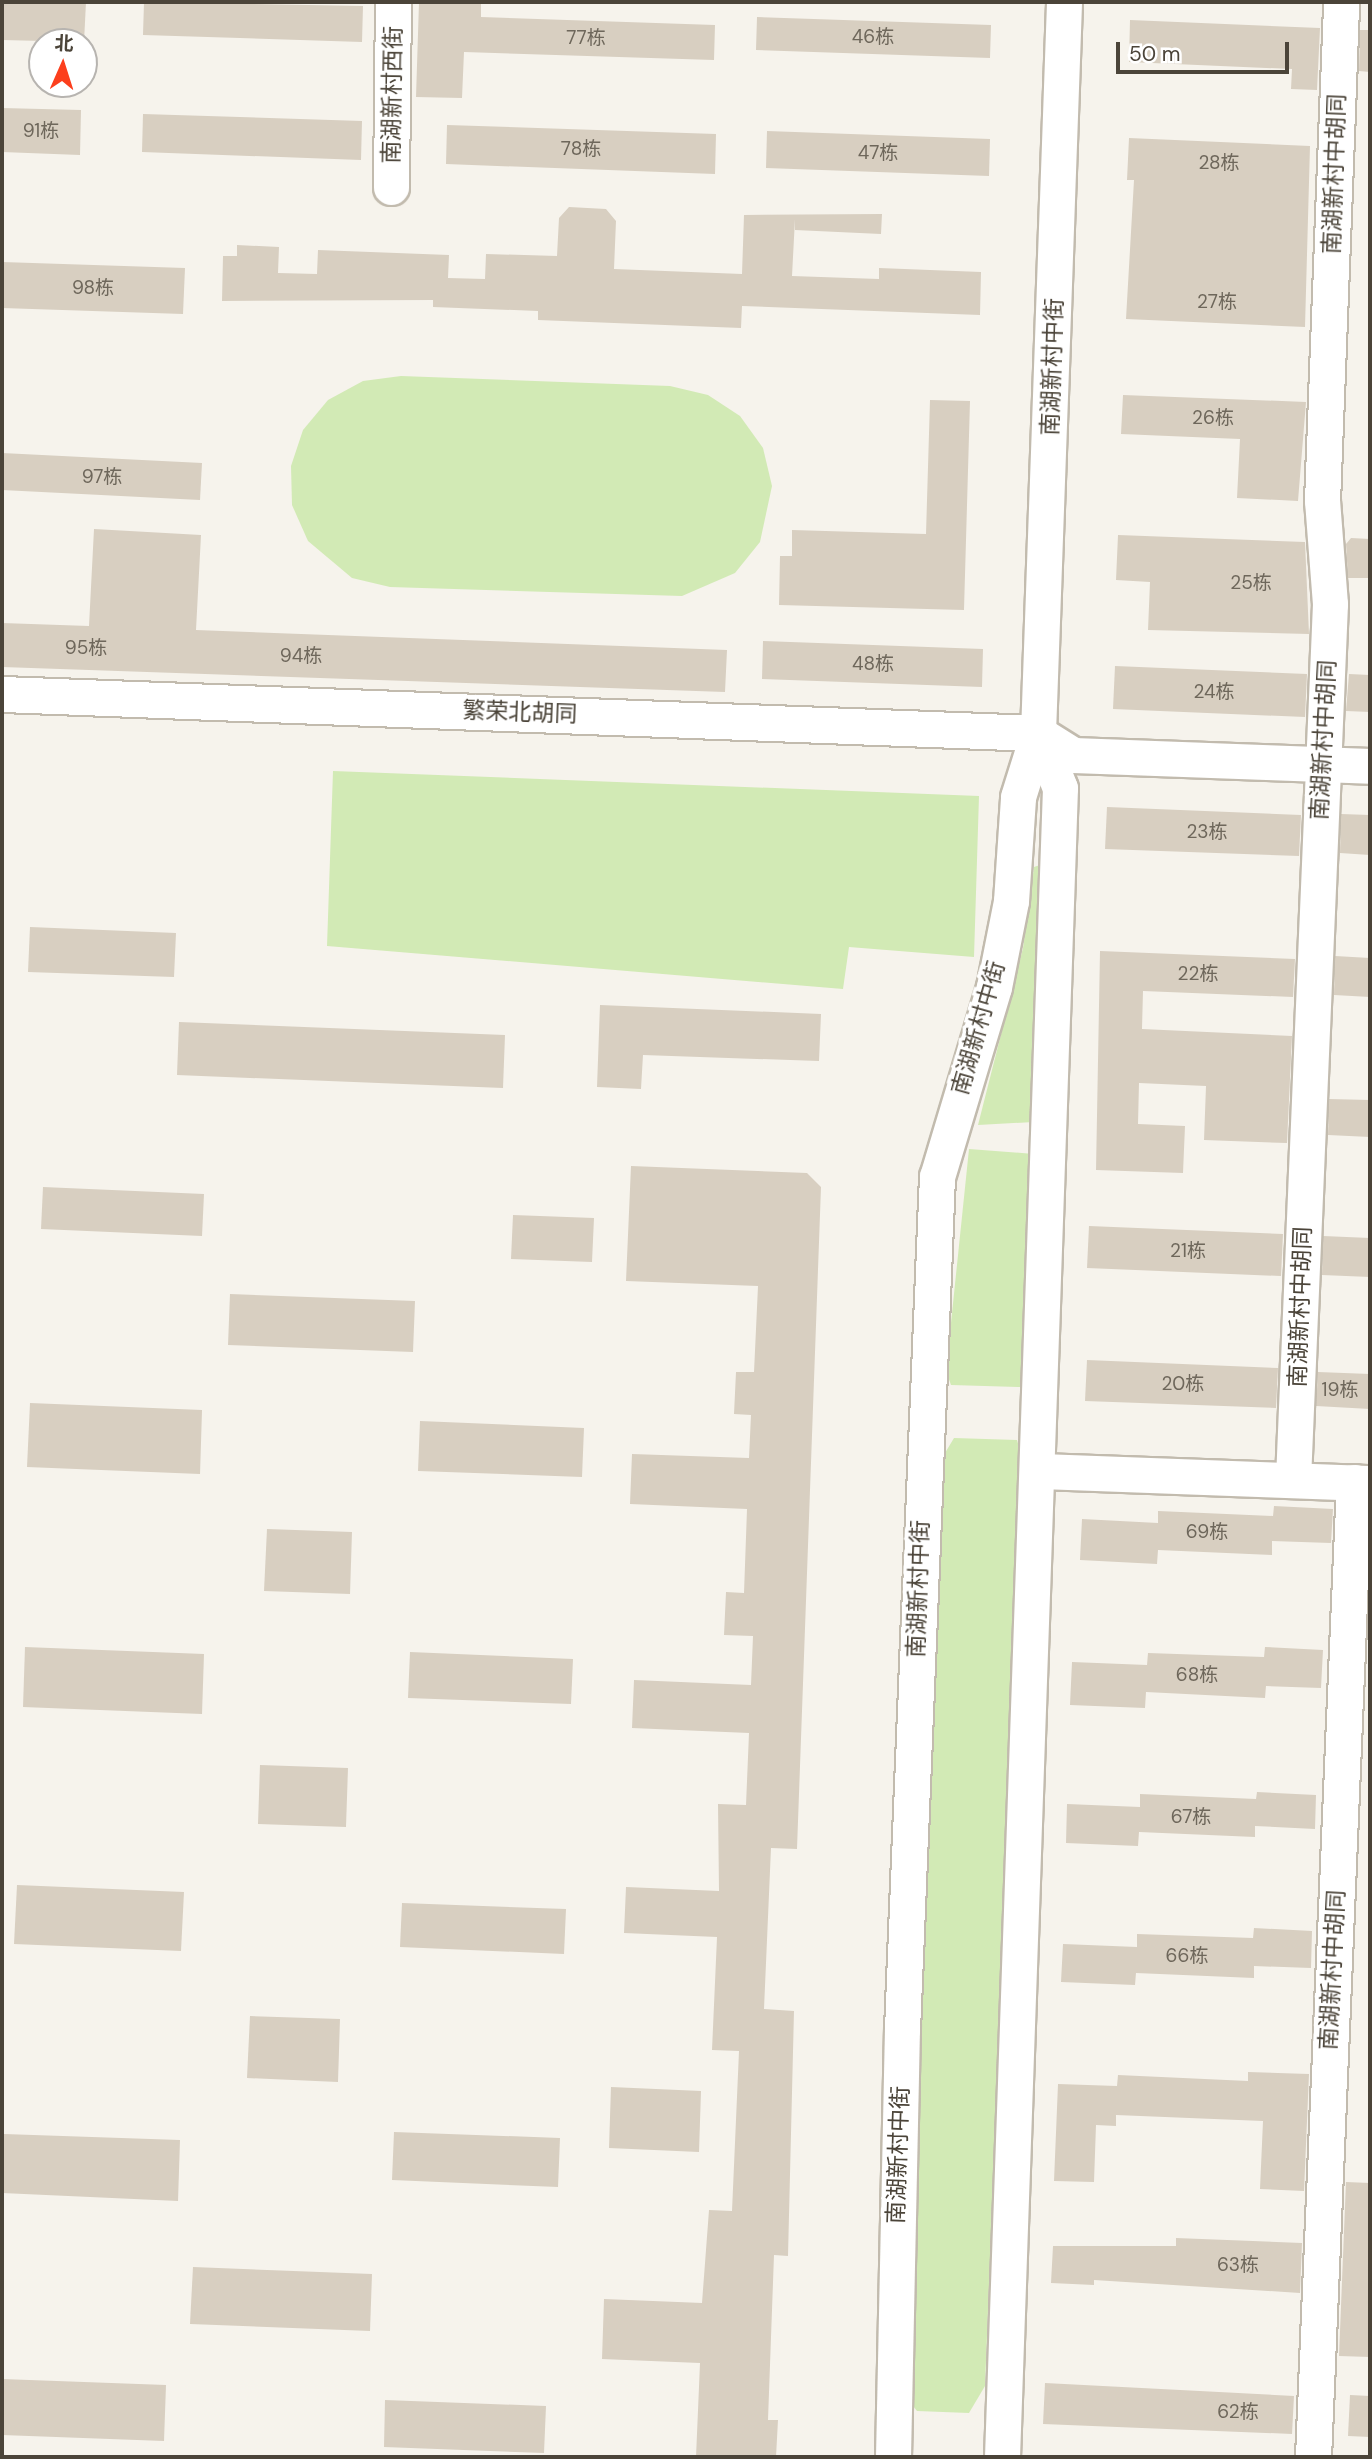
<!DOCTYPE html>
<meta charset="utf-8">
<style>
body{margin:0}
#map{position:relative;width:1372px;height:2459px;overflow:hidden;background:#f6f3ec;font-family:"DM Sans","Noto Sans SC",sans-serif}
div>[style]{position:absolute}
.green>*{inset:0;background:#d2eab5}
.building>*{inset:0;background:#d8cfc1}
.roads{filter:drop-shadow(2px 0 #c2bbae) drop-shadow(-2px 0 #c2bbae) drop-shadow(0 2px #c2bbae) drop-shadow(0 -2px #c2bbae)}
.minor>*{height:35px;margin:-17.5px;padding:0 17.5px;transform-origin:17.5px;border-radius:17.5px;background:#fff}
span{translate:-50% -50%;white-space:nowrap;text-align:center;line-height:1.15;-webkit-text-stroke:7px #fff;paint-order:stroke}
.number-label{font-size:19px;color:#6e675b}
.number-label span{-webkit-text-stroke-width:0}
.street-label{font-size:23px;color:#4b4439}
.frame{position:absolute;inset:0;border:4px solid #4b4439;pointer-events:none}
.north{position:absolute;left:28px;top:28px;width:70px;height:70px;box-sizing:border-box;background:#fff;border:2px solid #b7b4b0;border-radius:50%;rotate:3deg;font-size:19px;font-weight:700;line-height:28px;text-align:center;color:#4b4439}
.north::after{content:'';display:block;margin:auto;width:24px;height:32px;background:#fc3f1d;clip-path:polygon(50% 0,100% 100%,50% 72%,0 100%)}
.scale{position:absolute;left:1116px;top:42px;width:173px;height:32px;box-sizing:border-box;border:4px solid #4b4439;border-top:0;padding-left:9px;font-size:21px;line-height:24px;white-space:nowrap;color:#4b4439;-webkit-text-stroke:5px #fff;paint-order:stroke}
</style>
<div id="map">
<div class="green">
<i style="clip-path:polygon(401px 376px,670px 386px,708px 395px,740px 416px,763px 448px,772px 486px,760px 542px,735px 573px,682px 596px,390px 587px,352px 578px,308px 541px,292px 505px,291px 466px,303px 430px,328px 400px,363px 381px)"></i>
<i style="clip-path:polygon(333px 771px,979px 796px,974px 957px,849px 947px,843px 989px,327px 946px)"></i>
<i style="clip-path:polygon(1040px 865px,1034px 1122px,978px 1125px,1023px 948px,1034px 867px)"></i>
<i style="clip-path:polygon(969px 1149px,1034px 1154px,1027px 1383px,1020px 1387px,951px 1385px,946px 1371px)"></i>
<i style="clip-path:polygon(954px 1438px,1017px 1440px,1022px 1457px,985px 2386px,969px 2413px,917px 2411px,906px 2397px,945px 1453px)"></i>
</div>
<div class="building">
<i style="clip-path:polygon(2px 2px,86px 2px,84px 42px,2px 40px)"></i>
<i style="clip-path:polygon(144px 2px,363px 6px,362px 42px,143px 35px)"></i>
<i style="clip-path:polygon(419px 2px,481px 2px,481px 17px,715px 25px,714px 60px,464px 52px,462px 98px,416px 97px)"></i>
<i style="clip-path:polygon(757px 17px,991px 25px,990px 58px,756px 50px)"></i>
<i style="clip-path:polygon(1130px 20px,1320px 28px,1317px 90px,1291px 89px,1292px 69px,1129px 62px)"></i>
<i style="clip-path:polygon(1360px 30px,1370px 30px,1370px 72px,1359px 71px)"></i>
<i style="clip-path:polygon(2px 108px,81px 110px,80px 155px,2px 152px)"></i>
<i style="clip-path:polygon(143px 114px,362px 121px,361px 160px,142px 152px)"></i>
<i style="clip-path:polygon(447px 125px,716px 134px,715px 174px,446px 164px)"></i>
<i style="clip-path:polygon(767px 131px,990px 139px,989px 176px,766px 168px)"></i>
<i style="clip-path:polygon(1129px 138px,1310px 146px,1305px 327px,1126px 319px,1134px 180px,1127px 180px)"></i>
<i style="clip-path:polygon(569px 207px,606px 209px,616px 221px,614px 269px,742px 274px,744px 215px,882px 214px,881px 234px,795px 230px,795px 219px,792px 276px,879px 279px,879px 268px,981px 272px,980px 315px,742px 306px,741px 328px,538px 320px,538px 311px,433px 307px,433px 300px,222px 301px,223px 256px,237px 256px,237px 245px,279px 247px,278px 273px,317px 274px,318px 250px,449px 255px,448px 278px,485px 279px,486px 254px,557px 256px,559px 218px)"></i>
<i style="clip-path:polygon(2px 262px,185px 268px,183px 314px,2px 308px)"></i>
<i style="clip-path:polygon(1123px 395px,1306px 402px,1298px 501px,1237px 498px,1240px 439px,1121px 434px)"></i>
<i style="clip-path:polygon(930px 400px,970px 401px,964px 610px,779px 605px,780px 556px,792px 556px,792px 530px,926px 534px)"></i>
<i style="clip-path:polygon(2px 453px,202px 463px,200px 500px,2px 490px)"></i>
<i style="clip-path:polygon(94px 529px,201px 535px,196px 630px,727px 650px,725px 692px,2px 667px,2px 623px,89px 626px)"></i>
<i style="clip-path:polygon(1118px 535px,1305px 542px,1309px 634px,1148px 630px,1150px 582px,1116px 580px)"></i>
<i style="clip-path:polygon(1351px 538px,1370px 539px,1370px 578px,1348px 578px,1346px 544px)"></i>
<i style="clip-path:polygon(763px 641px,983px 649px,982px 687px,762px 679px)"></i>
<i style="clip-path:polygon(1115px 666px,1307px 674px,1305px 717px,1113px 709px)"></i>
<i style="clip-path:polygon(1349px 674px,1370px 675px,1370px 712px,1346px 711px)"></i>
<i style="clip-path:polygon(1107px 807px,1301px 815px,1299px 856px,1105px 849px)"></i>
<i style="clip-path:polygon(1341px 814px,1370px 815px,1370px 855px,1340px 853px)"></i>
<i style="clip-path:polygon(30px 927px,176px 933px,174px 977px,28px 972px)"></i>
<i style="clip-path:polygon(1100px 951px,1295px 959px,1293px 997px,1143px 991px,1142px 1029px,1292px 1036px,1287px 1143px,1204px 1140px,1206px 1086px,1139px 1083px,1138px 1124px,1185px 1126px,1183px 1173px,1096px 1170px)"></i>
<i style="clip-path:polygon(1335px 956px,1370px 958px,1370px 997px,1334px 995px)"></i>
<i style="clip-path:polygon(600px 1005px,821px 1014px,819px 1061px,643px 1055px,641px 1089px,597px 1087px)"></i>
<i style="clip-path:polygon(179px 1022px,505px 1035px,503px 1088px,177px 1075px)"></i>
<i style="clip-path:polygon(1329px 1099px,1370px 1100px,1370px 1137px,1328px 1135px)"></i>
<i style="clip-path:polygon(631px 1166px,807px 1173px,821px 1187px,797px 1849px,771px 1848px,764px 2009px,794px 2011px,788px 2256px,774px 2255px,768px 2420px,778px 2420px,776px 2457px,696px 2457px,700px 2363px,602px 2359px,604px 2299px,702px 2303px,709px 2210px,732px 2211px,739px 2051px,712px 2050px,717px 1937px,624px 1933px,626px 1887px,719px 1891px,718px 1804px,746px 1805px,749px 1733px,632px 1728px,634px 1680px,751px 1685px,753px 1636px,724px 1635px,726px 1592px,744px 1593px,747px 1509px,630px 1504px,632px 1454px,749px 1458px,751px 1415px,734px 1414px,736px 1372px,754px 1372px,758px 1286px,626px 1281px)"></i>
<i style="clip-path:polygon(43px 1187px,204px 1194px,202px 1236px,41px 1229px)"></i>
<i style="clip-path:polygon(513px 1215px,594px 1218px,592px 1262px,511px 1259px)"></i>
<i style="clip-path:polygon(1089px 1226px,1283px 1234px,1281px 1276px,1087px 1268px)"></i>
<i style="clip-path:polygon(1323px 1236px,1370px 1238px,1370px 1277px,1322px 1275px)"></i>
<i style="clip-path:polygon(230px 1294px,415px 1301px,413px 1352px,228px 1345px)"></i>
<i style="clip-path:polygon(1087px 1360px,1278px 1368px,1276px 1408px,1085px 1401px)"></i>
<i style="clip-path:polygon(1318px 1372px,1370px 1374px,1370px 1409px,1316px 1406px)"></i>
<i style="clip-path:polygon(30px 1403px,202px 1410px,200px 1474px,27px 1467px)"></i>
<i style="clip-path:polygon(420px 1421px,584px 1428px,582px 1477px,418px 1471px)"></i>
<i style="clip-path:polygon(1274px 1506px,1333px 1509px,1331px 1543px,1272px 1541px,1272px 1555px,1158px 1550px,1157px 1564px,1080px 1560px,1082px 1519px,1158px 1523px,1158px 1511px,1273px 1516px)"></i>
<i style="clip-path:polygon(267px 1529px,352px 1532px,350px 1594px,264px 1591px)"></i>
<i style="clip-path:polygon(25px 1647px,204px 1654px,202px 1714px,23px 1707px)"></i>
<i style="clip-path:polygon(1265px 1647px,1323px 1650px,1321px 1688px,1266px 1686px,1265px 1698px,1146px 1692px,1145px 1708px,1070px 1705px,1072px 1662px,1147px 1665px,1148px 1653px,1264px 1657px)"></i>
<i style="clip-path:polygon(410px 1652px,573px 1659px,571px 1704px,408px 1698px)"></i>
<i style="clip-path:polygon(260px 1765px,348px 1768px,346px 1827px,258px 1824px)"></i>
<i style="clip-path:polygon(1257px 1792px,1316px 1795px,1315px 1829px,1255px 1826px,1255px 1837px,1139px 1832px,1138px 1846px,1066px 1843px,1067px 1804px,1140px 1807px,1140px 1794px,1256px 1799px)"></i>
<i style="clip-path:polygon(17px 1885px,184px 1892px,181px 1951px,14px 1944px)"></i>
<i style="clip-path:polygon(402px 1903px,566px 1909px,564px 1954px,400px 1947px)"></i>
<i style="clip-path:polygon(1254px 1928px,1312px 1931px,1311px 1968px,1254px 1966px,1254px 1978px,1136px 1973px,1135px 1985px,1061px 1982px,1063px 1944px,1137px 1947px,1137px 1934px,1253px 1938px)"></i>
<i style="clip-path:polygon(250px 2016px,340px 2019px,338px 2082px,247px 2078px)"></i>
<i style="clip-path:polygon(1248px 2072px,1309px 2074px,1304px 2191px,1260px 2189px,1263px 2121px,1116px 2115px,1116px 2126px,1096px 2125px,1094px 2182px,1054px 2181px,1058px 2084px,1117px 2086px,1118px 2075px,1248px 2081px)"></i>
<i style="clip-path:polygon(611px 2087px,701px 2091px,699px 2152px,609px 2148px)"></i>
<i style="clip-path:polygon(394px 2132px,560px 2138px,558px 2187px,392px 2180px)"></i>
<i style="clip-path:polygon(4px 2134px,180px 2140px,178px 2201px,2px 2193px)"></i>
<i style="clip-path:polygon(1346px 2182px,1370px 2183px,1370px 2357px,1339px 2356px)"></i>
<i style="clip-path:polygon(1176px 2238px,1302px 2243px,1300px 2293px,1094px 2280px,1094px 2285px,1051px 2283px,1053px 2246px,1176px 2246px)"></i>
<i style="clip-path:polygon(193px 2267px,372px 2274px,370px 2331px,190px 2324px)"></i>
<i style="clip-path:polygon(2px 2379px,166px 2385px,164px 2441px,2px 2435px)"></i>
<i style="clip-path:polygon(1045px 2383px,1294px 2396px,1292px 2434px,1043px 2424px)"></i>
<i style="clip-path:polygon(1350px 2395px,1370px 2396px,1370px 2437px,1348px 2436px)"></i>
<i style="clip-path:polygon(385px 2400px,546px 2406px,544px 2453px,384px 2447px)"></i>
</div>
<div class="roads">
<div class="minor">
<i style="left:391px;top:187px;width:185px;rotate:-89.4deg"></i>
<i style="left:2px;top:694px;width:1037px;rotate:2.16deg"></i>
<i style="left:1038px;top:733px;width:41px;rotate:32.2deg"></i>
<i style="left:1073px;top:755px;width:297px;rotate:2.1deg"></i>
<i style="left:1038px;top:1471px;width:332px;rotate:2.1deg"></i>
<i style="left:1293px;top:1479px;width:876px;rotate:-87.58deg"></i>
<i style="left:1330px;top:604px;width:103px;rotate:-94.4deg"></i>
<i style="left:1322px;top:501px;width:499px;rotate:-87.8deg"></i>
<i style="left:893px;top:2457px;width:428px;rotate:-88.8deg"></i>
<i style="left:902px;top:2029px;width:853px;rotate:-87.65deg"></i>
<i style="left:937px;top:1177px;width:198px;rotate:-73.3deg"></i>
<i style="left:994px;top:987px;width:88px;rotate:-78.8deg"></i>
<i style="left:1011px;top:901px;width:104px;rotate:-86.1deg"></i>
<i style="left:1018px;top:797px;width:67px;rotate:-72.6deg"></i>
<i style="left:1038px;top:733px;width:731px;rotate:-87.96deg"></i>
<i style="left:1002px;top:2457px;width:1670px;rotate:-88.01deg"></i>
<i style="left:1060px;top:788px;width:59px;rotate:-111.8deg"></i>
<i style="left:1313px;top:2457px;width:976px;rotate:-87.59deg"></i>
</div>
</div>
<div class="number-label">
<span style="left:873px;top:37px">46栋</span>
<span style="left:586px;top:38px">77栋</span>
<span style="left:41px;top:131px">91栋</span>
<span style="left:581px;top:149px">78栋</span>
<span style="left:878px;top:153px">47栋</span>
<span style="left:1219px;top:163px">28栋</span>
<span style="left:93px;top:288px">98栋</span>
<span style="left:1217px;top:302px">27栋</span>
<span style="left:1213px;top:418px">26栋</span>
<span style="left:102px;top:477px">97栋</span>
<span style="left:1251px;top:583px">25栋</span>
<span style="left:86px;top:648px">95栋</span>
<span style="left:301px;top:656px">94栋</span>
<span style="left:873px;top:664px">48栋</span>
<span style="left:1214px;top:692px">24栋</span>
<span style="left:1207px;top:832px">23栋</span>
<span style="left:1198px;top:974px">22栋</span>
<span style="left:1188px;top:1251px">21栋</span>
<span style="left:1183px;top:1384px">20栋</span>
<span style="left:1340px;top:1390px">19栋</span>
<span style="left:1207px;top:1532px">69栋</span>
<span style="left:1197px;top:1675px">68栋</span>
<span style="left:1191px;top:1817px">67栋</span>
<span style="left:1187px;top:1956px">66栋</span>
<span style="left:1238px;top:2265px">63栋</span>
<span style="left:1238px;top:2412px">62栋</span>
</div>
<div class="street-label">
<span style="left:392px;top:95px;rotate:-89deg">南湖新村西街</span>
<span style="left:1334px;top:174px;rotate:-88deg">南湖新村中胡同</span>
<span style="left:1052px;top:367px;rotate:-88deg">南湖新村中街</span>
<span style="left:520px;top:712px;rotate:2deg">繁荣北胡同</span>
<span style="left:1323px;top:740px;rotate:-87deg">南湖新村中胡同</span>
<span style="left:978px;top:1028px;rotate:-74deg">南湖新村中街</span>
<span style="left:1300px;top:1307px;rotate:-88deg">南湖新村中胡同</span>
<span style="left:918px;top:1589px;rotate:-88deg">南湖新村中街</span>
<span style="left:1332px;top:1970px;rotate:-87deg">南湖新村中胡同</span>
<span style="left:898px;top:2155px;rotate:-88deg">南湖新村中街</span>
</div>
<div class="frame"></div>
<div class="north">北</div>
<div class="scale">50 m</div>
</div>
